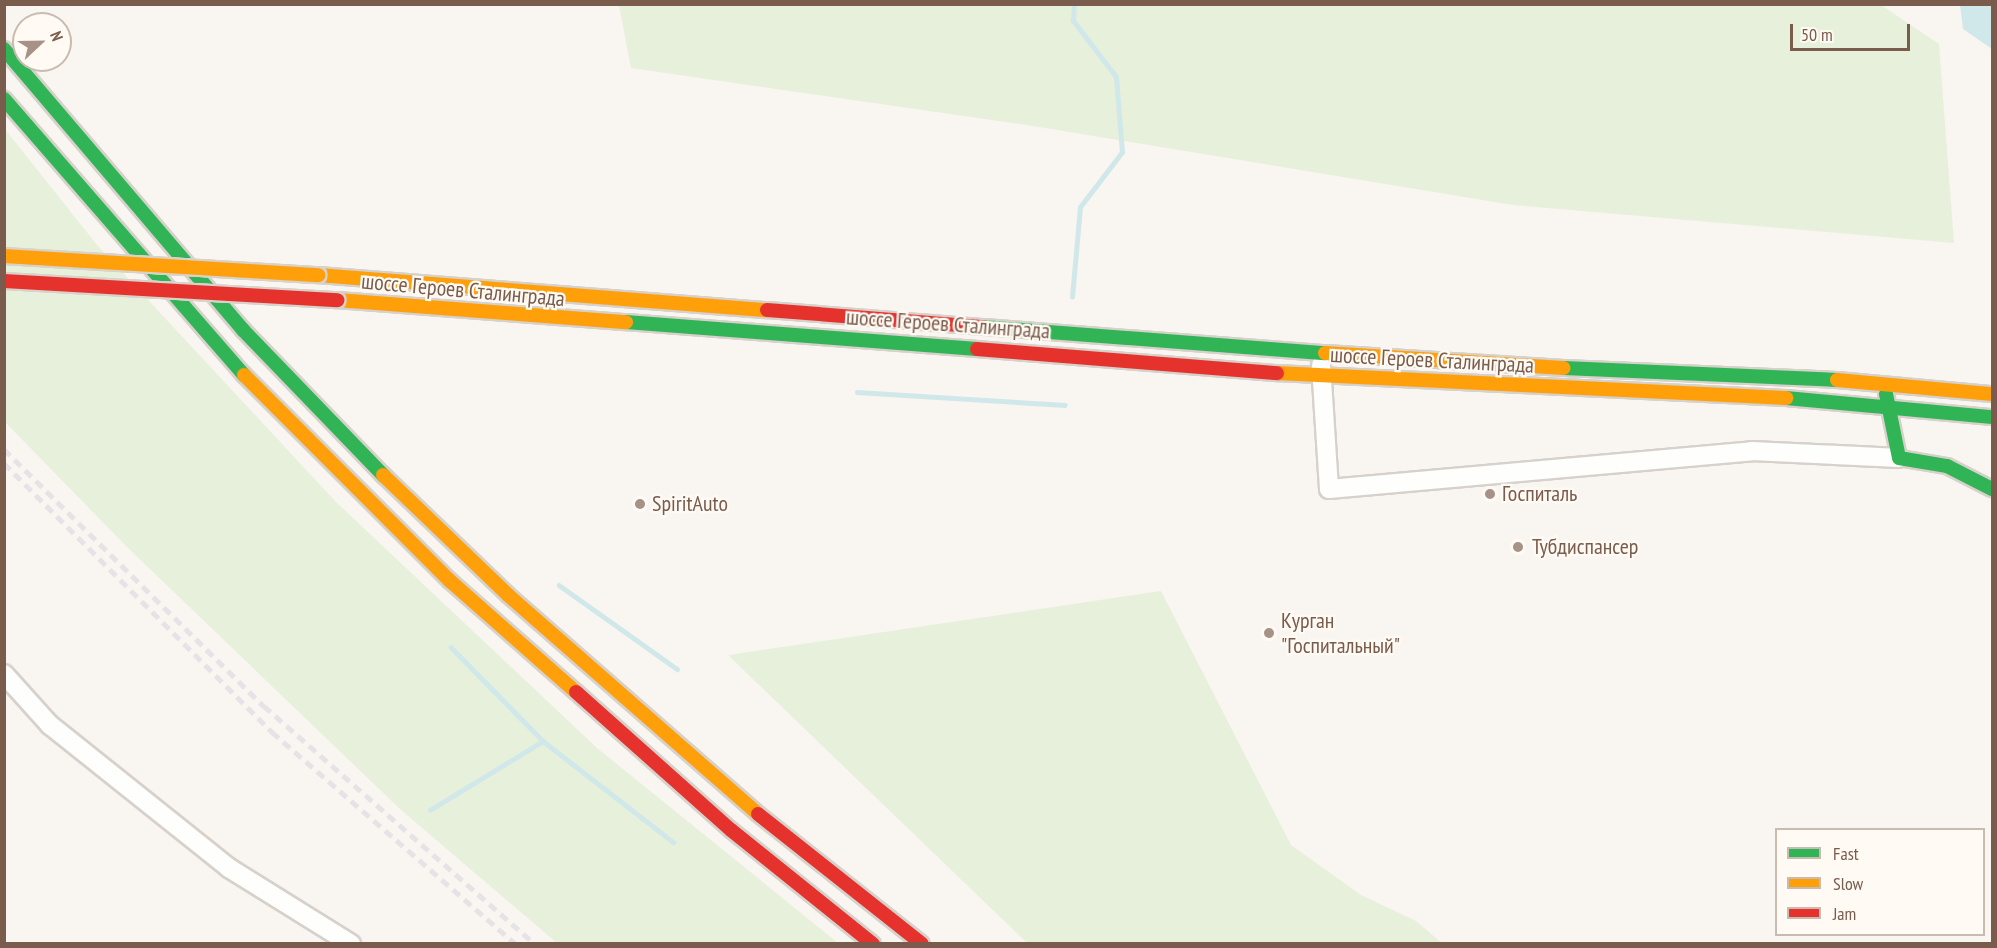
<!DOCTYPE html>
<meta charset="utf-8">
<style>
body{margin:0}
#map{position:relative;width:1997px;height:948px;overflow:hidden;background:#f9f5f0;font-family:"PT Sans Narrow",sans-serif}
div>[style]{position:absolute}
.green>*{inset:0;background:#e7f0db}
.water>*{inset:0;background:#d0e8ea}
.stream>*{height:4.5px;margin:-2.25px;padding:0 2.25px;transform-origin:2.25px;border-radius:2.25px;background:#d0e8ea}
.roads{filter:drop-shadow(2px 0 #d7d1cb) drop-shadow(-2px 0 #d7d1cb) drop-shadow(0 2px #d7d1cb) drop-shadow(0 -2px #d7d1cb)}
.street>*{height:18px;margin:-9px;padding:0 9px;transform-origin:9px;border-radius:9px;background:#fefefd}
.fast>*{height:14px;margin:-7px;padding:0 7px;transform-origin:7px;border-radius:7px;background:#30b455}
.slow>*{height:14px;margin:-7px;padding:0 7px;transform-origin:7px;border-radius:7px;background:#ff9f0a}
.jam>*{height:14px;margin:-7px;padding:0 7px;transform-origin:7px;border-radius:7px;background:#e5322d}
.rail>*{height:4.5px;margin-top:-2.25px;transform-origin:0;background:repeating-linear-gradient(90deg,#e6e3e7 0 9px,transparent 0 15px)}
.bridges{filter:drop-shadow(2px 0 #d9d2cb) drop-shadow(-2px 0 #d9d2cb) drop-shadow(0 2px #d9d2cb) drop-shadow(0 -2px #d9d2cb)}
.slow-bridge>*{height:14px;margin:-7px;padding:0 7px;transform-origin:7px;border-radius:7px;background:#ff9f0a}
.jam-bridge>*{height:14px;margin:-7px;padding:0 7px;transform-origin:7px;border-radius:7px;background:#e5322d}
.dots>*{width:16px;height:16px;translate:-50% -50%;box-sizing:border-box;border:3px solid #fffaf3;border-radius:50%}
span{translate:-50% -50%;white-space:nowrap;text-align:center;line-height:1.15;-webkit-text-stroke:4.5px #fffaf3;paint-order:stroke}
.street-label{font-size:22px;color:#7a5c4d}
.poi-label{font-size:22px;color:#7a5c4d}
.left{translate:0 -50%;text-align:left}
.frame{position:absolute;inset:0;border:6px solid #7a5c4d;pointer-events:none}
.legend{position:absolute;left:1775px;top:828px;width:210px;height:108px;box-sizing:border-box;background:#fffaf3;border:2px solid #cabbb1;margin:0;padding:8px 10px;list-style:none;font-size:18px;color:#7a5c4d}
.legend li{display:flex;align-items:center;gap:12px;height:30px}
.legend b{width:30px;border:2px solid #cabbb1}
.north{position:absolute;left:12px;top:12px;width:60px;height:60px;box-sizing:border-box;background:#fffaf3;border:2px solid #cabbb1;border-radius:50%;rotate:68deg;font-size:16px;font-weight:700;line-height:24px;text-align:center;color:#7a5c4d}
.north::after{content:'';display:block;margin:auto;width:21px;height:27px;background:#a69286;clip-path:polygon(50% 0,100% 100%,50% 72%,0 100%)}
.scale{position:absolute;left:1790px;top:24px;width:120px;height:27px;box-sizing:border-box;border:3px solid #7a5c4d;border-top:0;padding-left:8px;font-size:18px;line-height:21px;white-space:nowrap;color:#7a5c4d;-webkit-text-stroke:4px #fffaf3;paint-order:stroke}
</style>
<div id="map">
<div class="green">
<i style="clip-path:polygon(619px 5px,1881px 5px,1939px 44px,1954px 243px,1513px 205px,1033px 126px,631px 68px)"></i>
<i style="clip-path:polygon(4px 128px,97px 245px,336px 502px,597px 748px,838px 943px,557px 943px,400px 809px,129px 549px,5px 422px)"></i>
<i style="clip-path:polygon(1161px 591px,1291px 845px,1361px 895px,1416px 921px,1442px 943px,1027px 943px,728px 655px)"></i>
</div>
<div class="water">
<i style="clip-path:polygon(1960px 5px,1992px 5px,1992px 49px,1963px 29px)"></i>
</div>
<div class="stream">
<i style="left:1072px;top:297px;width:90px;rotate:-84.9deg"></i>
<i style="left:1080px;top:207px;width:69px;rotate:-52.6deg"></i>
<i style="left:1122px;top:152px;width:75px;rotate:-94.6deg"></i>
<i style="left:1116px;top:77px;width:71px;rotate:-127.5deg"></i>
<i style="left:1073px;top:21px;width:17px;rotate:-87deg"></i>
<i style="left:857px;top:392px;width:208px;rotate:3.6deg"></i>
<i style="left:559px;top:585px;width:145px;rotate:35.4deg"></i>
<i style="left:451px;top:647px;width:132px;rotate:45.6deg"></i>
<i style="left:543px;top:741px;width:165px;rotate:37.8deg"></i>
<i style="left:430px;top:810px;width:132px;rotate:-31.4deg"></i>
</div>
<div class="roads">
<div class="street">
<i style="left:1321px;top:365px;width:124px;rotate:86.3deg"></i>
<i style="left:1329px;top:489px;width:425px;rotate:-5.1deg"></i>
<i style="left:1752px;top:451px;width:147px;rotate:2.7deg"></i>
<i style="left:4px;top:674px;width:69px;rotate:48deg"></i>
<i style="left:50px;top:725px;width:229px;rotate:38.6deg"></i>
<i style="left:229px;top:868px;width:144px;rotate:31.9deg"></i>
</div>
<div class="fast">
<i style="left:4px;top:49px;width:369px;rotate:49.6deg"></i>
<i style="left:243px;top:330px;width:202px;rotate:46deg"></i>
<i style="left:4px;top:99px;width:366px;rotate:49deg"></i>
<i style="left:626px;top:322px;width:352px;rotate:4.4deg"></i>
<i style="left:984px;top:327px;width:342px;rotate:4.4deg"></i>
<i style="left:1564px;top:368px;width:273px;rotate:2.5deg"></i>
<i style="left:1886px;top:394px;width:65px;rotate:78.5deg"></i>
<i style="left:1899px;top:458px;width:49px;rotate:9.5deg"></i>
<i style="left:1947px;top:466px;width:51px;rotate:27.1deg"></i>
<i style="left:1786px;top:398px;width:207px;rotate:5.3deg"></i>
</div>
<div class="slow">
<i style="left:318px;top:275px;width:450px;rotate:4.5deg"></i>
<i style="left:337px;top:300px;width:290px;rotate:4.4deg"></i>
<i style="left:1325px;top:353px;width:239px;rotate:3.6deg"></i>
<i style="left:1277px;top:373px;width:510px;rotate:2.81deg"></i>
<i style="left:244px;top:375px;width:291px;rotate:45deg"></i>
<i style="left:450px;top:581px;width:168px;rotate:41.4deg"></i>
<i style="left:1837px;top:380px;width:156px;rotate:5.2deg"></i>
<i style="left:383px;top:475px;width:173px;rotate:43.8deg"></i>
<i style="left:508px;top:595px;width:332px;rotate:41.2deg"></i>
</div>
<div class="jam">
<i style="left:767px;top:310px;width:218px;rotate:4.5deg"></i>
<i style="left:977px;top:349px;width:301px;rotate:4.6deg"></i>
<i style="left:576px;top:692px;width:208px;rotate:41.7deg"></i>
<i style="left:731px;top:830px;width:182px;rotate:38.8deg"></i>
<i style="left:758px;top:814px;width:209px;rotate:38.4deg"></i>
</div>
</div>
<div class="rail">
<i style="left:4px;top:449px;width:366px;rotate:44.7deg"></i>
<i style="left:264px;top:706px;width:361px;rotate:41.3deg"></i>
<i style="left:4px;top:463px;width:380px;rotate:45.1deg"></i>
<i style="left:272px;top:732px;width:323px;rotate:41deg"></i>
</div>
<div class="bridges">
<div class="slow-bridge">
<i style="left:4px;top:256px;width:315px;rotate:3.5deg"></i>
</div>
<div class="jam-bridge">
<i style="left:4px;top:281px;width:334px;rotate:3.3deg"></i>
</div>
</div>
<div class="dots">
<i style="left:1490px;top:494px;background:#a69286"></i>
<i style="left:640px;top:504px;background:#a69286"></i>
<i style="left:1518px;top:547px;background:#a69286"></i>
<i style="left:1269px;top:633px;background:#a69286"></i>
</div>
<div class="street-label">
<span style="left:463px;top:290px;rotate:5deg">шоссе Героев Сталинграда</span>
<span style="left:948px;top:324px;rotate:4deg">шоссе Героев Сталинграда</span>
<span style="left:1432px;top:360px;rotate:3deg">шоссе Героев Сталинграда</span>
</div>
<div class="poi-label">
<span class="left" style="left:1502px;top:494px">Госпиталь</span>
<span class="left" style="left:652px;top:504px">SpiritAuto</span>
<span class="left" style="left:1532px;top:547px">Тубдиспансер</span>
<span class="left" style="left:1281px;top:633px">Курган<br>"Госпитальный"</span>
</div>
<div class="frame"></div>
<ul class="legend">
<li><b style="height:8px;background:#30b455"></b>Fast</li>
<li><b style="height:8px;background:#ff9f0a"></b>Slow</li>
<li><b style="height:8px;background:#e5322d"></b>Jam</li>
</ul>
<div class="north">N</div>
<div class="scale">50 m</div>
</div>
